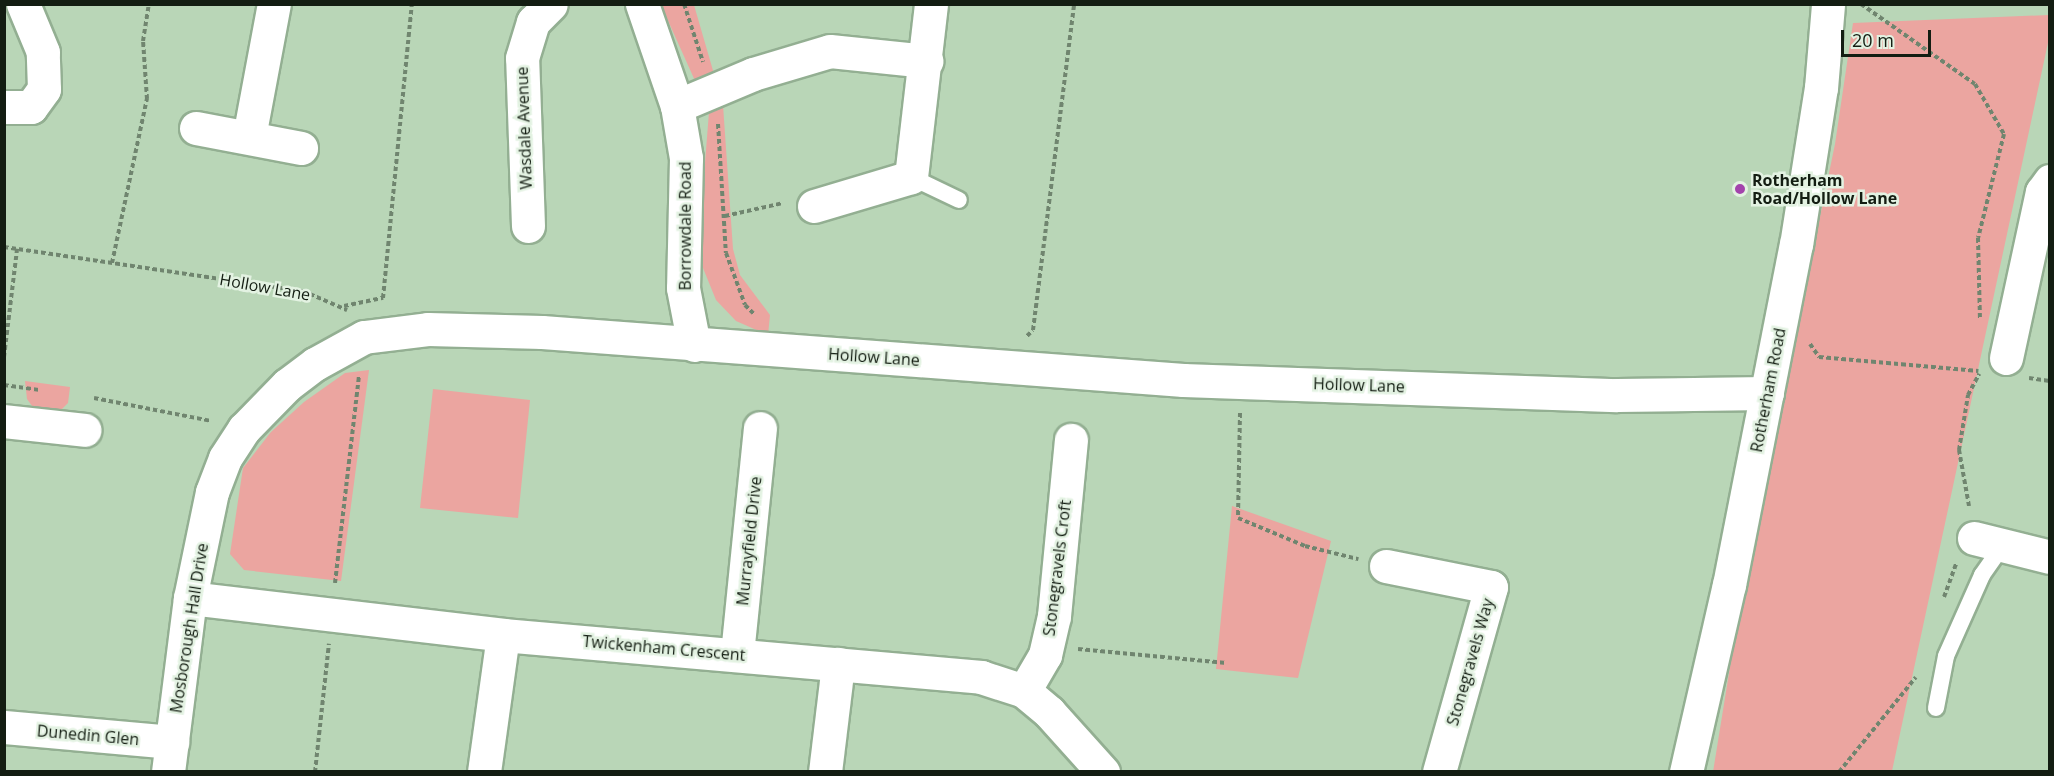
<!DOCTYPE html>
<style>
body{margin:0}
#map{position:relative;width:2054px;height:776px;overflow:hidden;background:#b9d6b7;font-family:"Open Sans",sans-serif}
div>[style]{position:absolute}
.green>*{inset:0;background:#eba5a0}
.path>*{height:4px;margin-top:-2px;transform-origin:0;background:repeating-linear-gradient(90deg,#70856f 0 4.5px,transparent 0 7.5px)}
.roads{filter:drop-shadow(2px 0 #93af92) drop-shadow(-2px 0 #93af92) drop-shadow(0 2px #93af92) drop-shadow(0 -2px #93af92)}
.lane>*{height:16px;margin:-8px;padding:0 8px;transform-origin:8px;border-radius:8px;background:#fff}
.street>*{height:33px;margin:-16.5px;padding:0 16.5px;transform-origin:16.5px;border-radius:16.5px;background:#fff}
.secondary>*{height:33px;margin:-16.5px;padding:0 16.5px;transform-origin:16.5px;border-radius:16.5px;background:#fff}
.dots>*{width:16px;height:16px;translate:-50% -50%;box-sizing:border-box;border:3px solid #e3f2e2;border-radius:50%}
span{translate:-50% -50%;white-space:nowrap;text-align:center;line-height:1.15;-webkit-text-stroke:5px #e3f2e2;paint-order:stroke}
.street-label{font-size:16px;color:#131d12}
.poi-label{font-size:16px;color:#131d12;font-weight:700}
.left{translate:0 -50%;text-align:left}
.frame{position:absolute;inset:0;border:6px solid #131d12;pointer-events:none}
.scale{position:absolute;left:1841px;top:30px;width:90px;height:27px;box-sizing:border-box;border:3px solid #131d12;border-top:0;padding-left:8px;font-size:18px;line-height:21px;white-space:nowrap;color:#131d12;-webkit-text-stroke:4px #e3f2e2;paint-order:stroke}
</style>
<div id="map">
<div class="green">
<i style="clip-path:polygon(661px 5px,694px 5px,723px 105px,733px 249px,740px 275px,770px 315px,768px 335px,736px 321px,716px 300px,703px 268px,700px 226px,709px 112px)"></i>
<i style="clip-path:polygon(2049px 15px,2049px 38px,1892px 771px,1713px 772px,1741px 599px,1835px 144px,1853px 23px)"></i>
<i style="clip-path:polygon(369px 370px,341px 581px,244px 570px,230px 554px,243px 468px,271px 432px,304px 402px,345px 373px)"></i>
<i style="clip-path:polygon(25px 381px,70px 387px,68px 403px,60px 411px,35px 410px,27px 399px)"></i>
<i style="clip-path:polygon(433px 389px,530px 400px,518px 518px,420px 508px)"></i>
<i style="clip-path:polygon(1232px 506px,1331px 541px,1298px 678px,1216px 669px)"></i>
</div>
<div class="path">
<i style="left:684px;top:4px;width:61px;rotate:71.9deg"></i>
<i style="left:1861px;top:4px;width:139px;rotate:35.1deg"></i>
<i style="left:1975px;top:84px;width:58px;rotate:59.9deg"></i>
<i style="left:2004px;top:134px;width:107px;rotate:104deg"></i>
<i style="left:1978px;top:238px;width:81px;rotate:88.6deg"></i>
<i style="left:718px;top:124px;width:129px;rotate:86.5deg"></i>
<i style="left:726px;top:253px;width:55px;rotate:69.9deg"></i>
<i style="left:745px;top:305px;width:14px;rotate:45deg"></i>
<i style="left:725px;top:216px;width:59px;rotate:-12.6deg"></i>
<i style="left:4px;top:247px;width:302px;rotate:8.4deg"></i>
<i style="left:303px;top:291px;width:48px;rotate:23.4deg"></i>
<i style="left:112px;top:263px;width:168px;rotate:-78deg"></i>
<i style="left:147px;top:99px;width:58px;rotate:-93.9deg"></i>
<i style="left:143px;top:41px;width:37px;rotate:-81deg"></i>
<i style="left:344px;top:306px;width:40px;rotate:-12deg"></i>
<i style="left:383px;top:298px;width:295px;rotate:-84.4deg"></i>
<i style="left:1027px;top:336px;width:8px;rotate:-45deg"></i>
<i style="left:1033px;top:330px;width:329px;rotate:-82.8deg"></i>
<i style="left:1810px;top:344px;width:16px;rotate:55deg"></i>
<i style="left:1819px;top:357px;width:160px;rotate:5deg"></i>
<i style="left:4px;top:357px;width:109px;rotate:-83.1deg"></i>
<i style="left:2029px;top:378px;width:21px;rotate:8deg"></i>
<i style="left:4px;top:385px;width:35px;rotate:8deg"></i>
<i style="left:94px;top:398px;width:119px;rotate:11.1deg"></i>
<i style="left:1240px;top:413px;width:105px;rotate:91.1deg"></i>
<i style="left:1238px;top:518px;width:73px;rotate:22.7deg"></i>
<i style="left:1305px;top:546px;width:55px;rotate:13.8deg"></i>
<i style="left:1969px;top:506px;width:57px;rotate:-100.1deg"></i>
<i style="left:1959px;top:450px;width:56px;rotate:-80.7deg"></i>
<i style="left:1968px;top:395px;width:24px;rotate:-62deg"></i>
<i style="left:335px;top:583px;width:208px;rotate:-83.4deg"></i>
<i style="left:1944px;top:597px;width:37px;rotate:-70deg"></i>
<i style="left:1078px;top:649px;width:149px;rotate:5.4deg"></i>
<i style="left:315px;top:772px;width:129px;rotate:-83.8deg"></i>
<i style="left:1839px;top:772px;width:122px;rotate:-51deg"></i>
</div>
<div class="roads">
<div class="lane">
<i style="left:911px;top:177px;width:53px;rotate:25.6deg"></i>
<i style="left:1936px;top:708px;width:53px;rotate:-79.1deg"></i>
<i style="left:1946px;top:656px;width:89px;rotate:-66deg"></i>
<i style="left:1982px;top:575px;width:33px;rotate:-55deg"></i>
</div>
<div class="street">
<i style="left:642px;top:4px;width:108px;rotate:71.1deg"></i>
<i style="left:677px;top:106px;width:53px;rotate:80.2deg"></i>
<i style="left:686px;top:158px;width:130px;rotate:91.3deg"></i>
<i style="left:683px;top:288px;width:58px;rotate:79.1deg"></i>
<i style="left:677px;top:106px;width:82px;rotate:-22.8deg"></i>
<i style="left:753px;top:74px;width:80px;rotate:-16.6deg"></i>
<i style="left:830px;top:51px;width:97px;rotate:5.9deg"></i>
<i style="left:4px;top:107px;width:27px"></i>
<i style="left:31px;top:107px;width:22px;rotate:-54deg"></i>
<i style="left:44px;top:89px;width:37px;rotate:-92deg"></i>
<i style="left:43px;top:52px;width:52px;rotate:-112.6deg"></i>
<i style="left:196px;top:128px;width:107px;rotate:10.8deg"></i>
<i style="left:249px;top:137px;width:135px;rotate:-79.4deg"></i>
<i style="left:814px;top:206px;width:101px;rotate:-16.6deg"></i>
<i style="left:911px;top:177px;width:174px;rotate:-83.4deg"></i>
<i style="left:528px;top:226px;width:168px;rotate:-92deg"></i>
<i style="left:522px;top:58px;width:38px;rotate:-73deg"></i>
<i style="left:533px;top:22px;width:25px;rotate:-45deg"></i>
<i style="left:2006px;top:358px;width:170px;rotate:-77.8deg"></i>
<i style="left:2042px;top:192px;width:14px;rotate:-54deg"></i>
<i style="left:4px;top:421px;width:81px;rotate:6.3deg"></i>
<i style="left:1974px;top:538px;width:78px;rotate:14deg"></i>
<i style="left:1386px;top:566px;width:107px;rotate:11.3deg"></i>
<i style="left:1491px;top:587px;width:192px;rotate:105.7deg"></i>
<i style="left:190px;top:598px;width:315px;rotate:6.7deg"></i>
<i style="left:503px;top:635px;width:480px;rotate:5deg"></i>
<i style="left:981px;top:677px;width:45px;rotate:18deg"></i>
<i style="left:1024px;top:691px;width:33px;rotate:40deg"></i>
<i style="left:1049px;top:712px;width:81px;rotate:48deg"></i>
<i style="left:737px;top:654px;width:227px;rotate:-84.2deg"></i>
<i style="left:1024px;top:691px;width:42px;rotate:-59.7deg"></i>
<i style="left:1045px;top:655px;width:40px;rotate:-77deg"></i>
<i style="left:1054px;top:616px;width:177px;rotate:-84.5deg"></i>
<i style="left:4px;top:727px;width:169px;rotate:5.1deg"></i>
<i style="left:168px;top:772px;width:175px;rotate:-82.8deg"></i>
<i style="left:190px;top:598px;width:108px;rotate:-78.3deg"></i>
<i style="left:212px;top:492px;width:36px;rotate:-69deg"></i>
<i style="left:225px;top:458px;width:35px;rotate:-57deg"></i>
<i style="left:244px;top:429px;width:62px;rotate:-45.7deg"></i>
<i style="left:287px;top:385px;width:35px;rotate:-37deg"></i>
<i style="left:315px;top:364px;width:56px;rotate:-28.9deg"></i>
<i style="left:364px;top:337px;width:64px;rotate:-7.1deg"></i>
<i style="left:428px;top:329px;width:114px;rotate:1.5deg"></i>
<i style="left:542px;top:332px;width:643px;rotate:4.28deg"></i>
<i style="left:1183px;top:380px;width:434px;rotate:2deg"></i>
<i style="left:1617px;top:395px;width:150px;rotate:-0.8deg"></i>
<i style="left:484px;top:772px;width:138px;rotate:-82.1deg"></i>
<i style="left:825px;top:772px;width:109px;rotate:-83.1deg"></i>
</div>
<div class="secondary">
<i style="left:1686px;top:772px;width:192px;rotate:-77.1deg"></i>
<i style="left:1729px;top:585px;width:347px;rotate:-78.9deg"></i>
<i style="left:1796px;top:245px;width:159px;rotate:-81deg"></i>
<i style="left:1821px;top:88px;width:84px;rotate:-85.2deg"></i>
</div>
</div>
<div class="dots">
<i style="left:1740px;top:189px;background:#a343ac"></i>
</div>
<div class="street-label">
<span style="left:524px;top:128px;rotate:-92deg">Wasdale Avenue</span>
<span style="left:685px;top:226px;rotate:-90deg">Borrowdale Road</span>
<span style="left:265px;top:287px;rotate:10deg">Hollow Lane</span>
<span style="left:874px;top:357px;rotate:4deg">Hollow Lane</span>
<span style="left:1359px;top:385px;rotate:2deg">Hollow Lane</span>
<span style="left:1768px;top:390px;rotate:-79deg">Rotherham Road</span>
<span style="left:749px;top:541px;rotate:-84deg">Murrayfield Drive</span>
<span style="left:1057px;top:568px;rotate:-83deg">Stonegravels Croft</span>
<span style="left:189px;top:628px;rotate:-81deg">Mosborough Hall Drive</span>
<span style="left:664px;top:648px;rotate:5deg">Twickenham Crescent</span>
<span style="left:1470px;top:662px;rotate:-74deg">Stonegravels Way</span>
<span style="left:88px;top:735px;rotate:5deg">Dunedin Glen</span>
</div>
<div class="poi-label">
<span class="left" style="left:1752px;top:189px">Rotherham<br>Road/Hollow Lane</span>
</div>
<div class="frame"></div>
<div class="scale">20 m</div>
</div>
